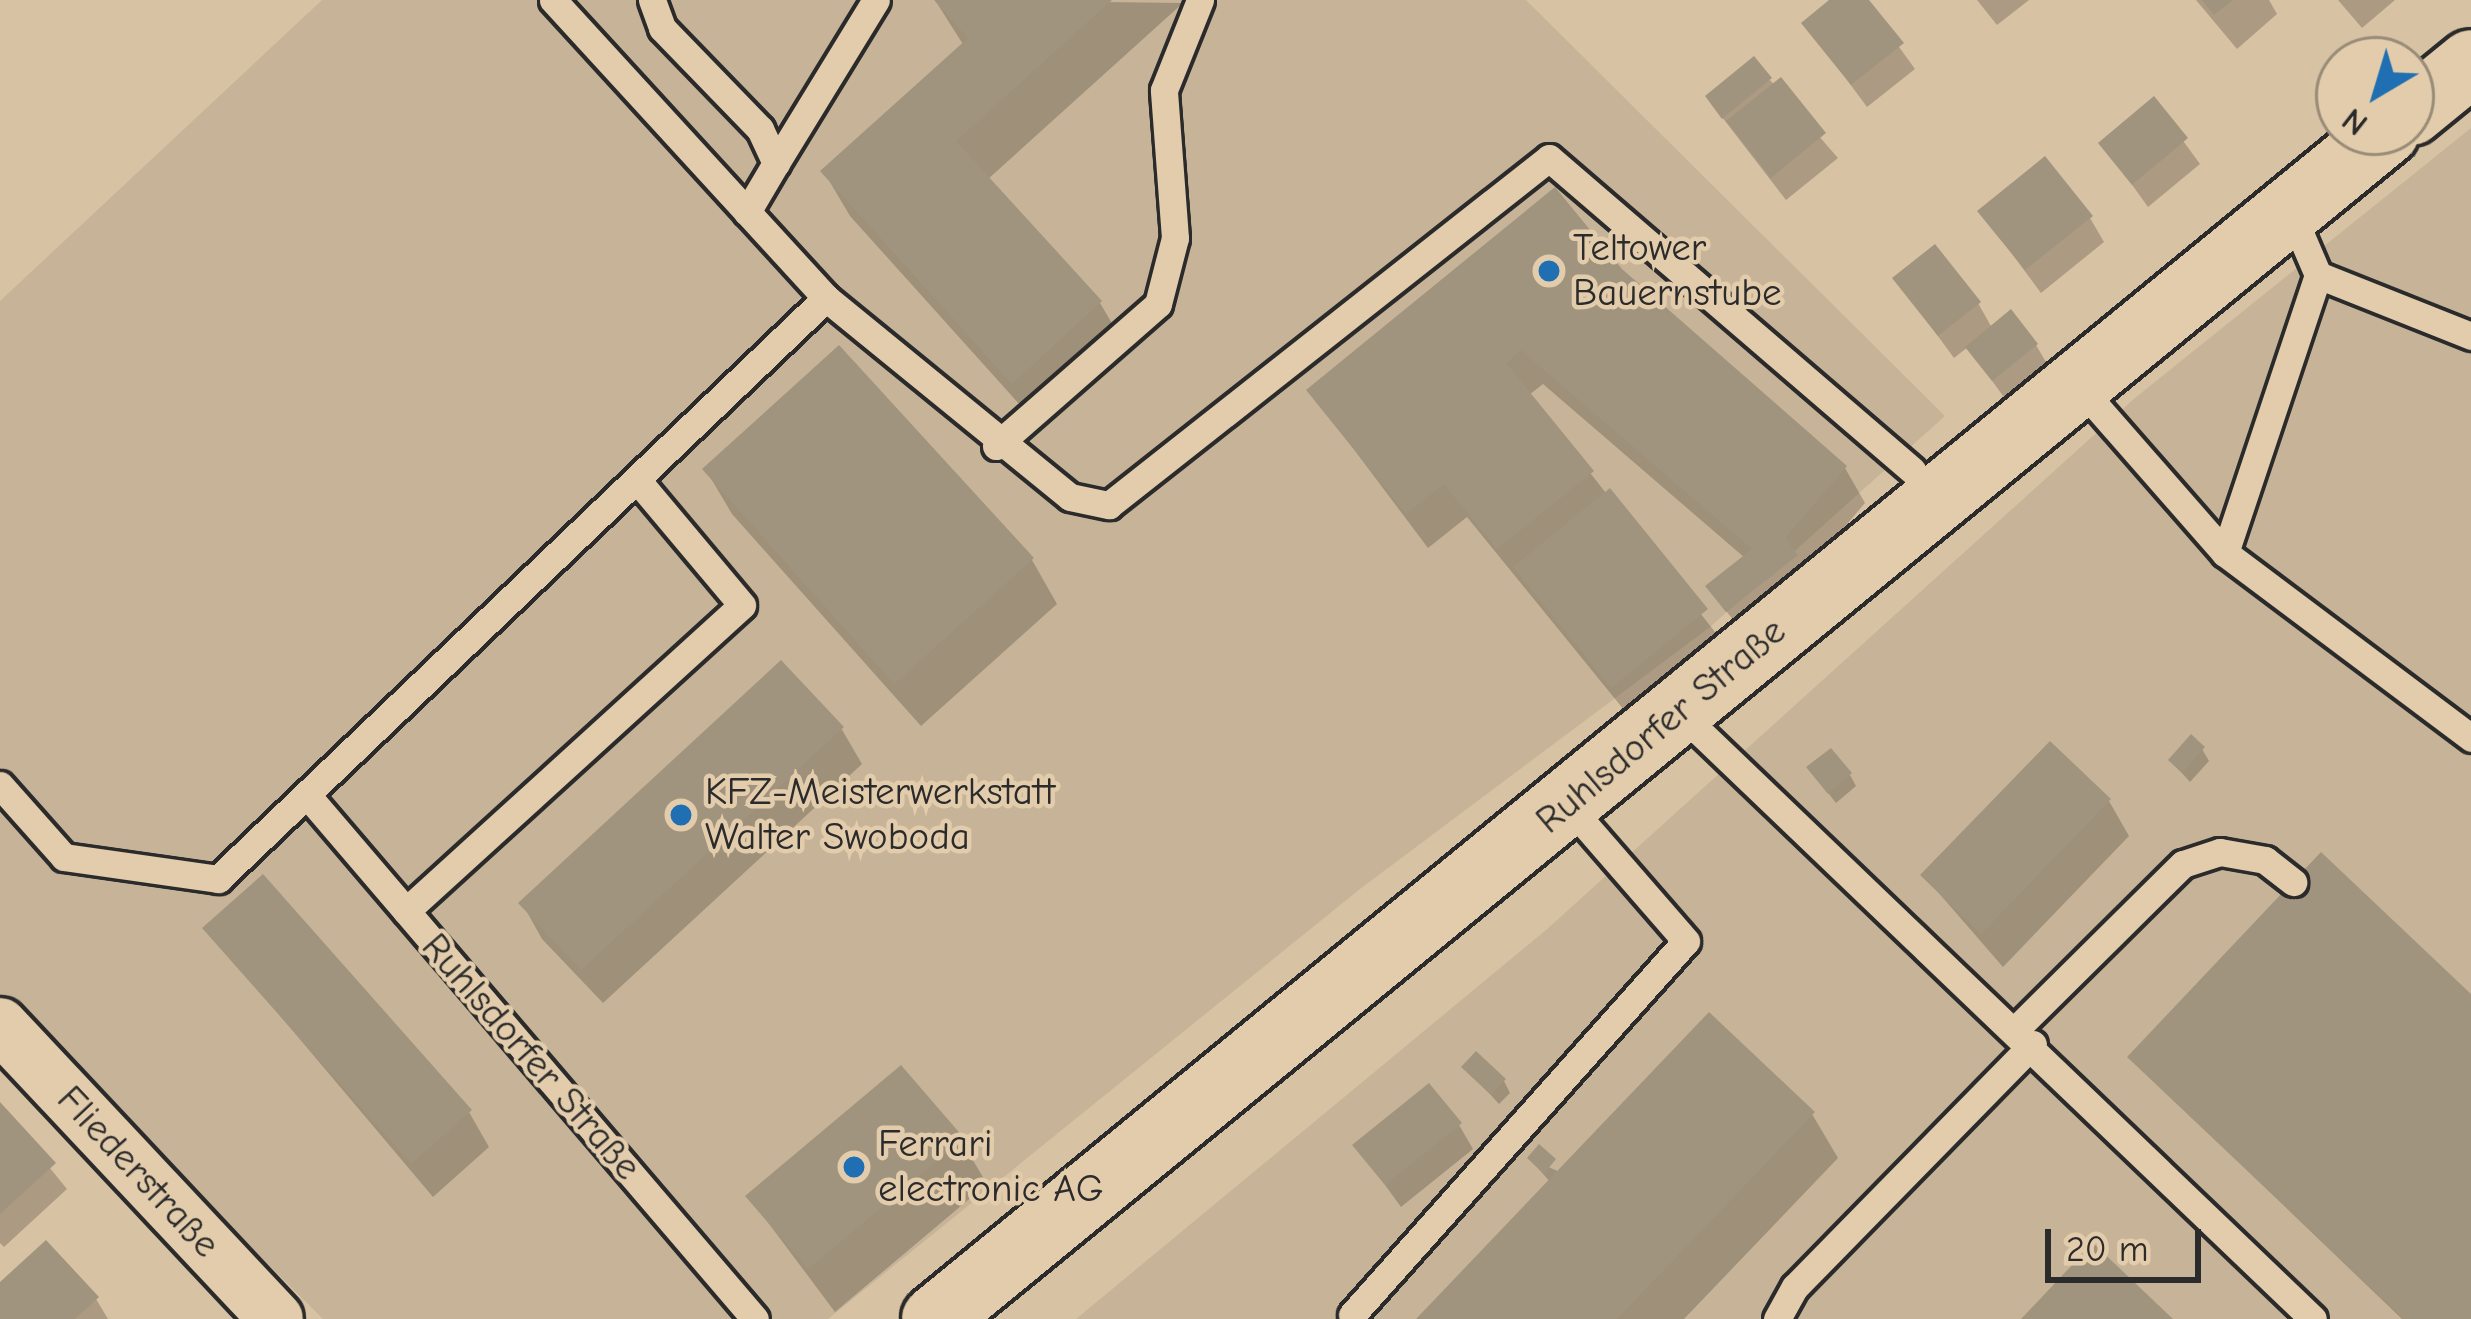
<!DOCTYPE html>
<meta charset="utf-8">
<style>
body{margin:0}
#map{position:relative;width:2471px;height:1319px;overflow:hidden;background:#d7c2a3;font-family:"Comic Neue",sans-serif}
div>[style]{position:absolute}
.built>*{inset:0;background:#c7b498}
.shadow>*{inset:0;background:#0003}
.building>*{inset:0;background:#a1947e}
.roads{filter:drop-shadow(3px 0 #2b2b2b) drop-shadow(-3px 0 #2b2b2b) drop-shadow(0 3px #2b2b2b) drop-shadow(0 -3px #2b2b2b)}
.lane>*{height:27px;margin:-13.5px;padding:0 13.5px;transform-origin:13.5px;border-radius:13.5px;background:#e2ccab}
.street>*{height:54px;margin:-27px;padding:0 27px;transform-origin:27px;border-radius:27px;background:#e2ccab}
.secondary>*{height:66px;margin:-33px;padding:0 33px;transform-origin:33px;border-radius:33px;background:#e2ccab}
.dots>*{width:33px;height:33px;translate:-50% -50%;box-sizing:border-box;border:6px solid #e2ccab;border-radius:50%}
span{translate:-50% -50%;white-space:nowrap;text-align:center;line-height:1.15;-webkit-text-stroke:9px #e2ccab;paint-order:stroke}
.poi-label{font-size:39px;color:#2b2b2b}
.left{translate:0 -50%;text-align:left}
.street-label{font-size:39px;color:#2b2b2b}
.north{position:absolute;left:2315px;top:36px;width:120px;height:120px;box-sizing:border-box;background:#e2ccab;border:3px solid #998c78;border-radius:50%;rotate:218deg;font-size:33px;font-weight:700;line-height:48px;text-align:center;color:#2b2b2b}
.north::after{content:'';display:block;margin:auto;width:42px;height:54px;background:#1f6fb2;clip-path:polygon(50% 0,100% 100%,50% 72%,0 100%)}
.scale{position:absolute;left:2045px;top:1229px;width:156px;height:54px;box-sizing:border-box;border:6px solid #2b2b2b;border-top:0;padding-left:15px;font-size:36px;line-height:42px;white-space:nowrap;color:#2b2b2b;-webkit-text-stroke:9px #e2ccab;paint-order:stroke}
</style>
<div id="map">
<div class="built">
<i style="clip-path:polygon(322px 0,1526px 0,1945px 416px,1710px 627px,1360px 889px,828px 1319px,323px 1319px,0 998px,0 301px)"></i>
<i style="clip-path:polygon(2471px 128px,2471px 1319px,1076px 1319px,1546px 930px,2135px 398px)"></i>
</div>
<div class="shadow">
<i style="clip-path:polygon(935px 0,1183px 3px,987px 180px,1100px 303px,1126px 347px,1039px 426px,850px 216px,824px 172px,964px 46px)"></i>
<i style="clip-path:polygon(1834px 0,1865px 0,1915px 69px,1867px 107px,1805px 23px)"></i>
<i style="clip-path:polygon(1977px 0,2029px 0,1997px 25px)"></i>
<i style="clip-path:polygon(2196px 0,2269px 0,2277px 14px,2237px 49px)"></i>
<i style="clip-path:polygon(2338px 0,2395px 0,2362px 28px)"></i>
<i style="clip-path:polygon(1770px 80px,1838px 158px,1786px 200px,1715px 108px)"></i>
<i style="clip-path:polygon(2154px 101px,2200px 164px,2148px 207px,2102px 143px)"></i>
<i style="clip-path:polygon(1981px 212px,2090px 218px,2104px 242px,2041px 293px)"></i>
<i style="clip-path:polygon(1620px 271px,1845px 468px,1865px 503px,1807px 571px,1734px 621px,1716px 598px,1745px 558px,1543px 384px,1529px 395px,1726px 646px,1633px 721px,1467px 517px,1428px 548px,1310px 391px)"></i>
<i style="clip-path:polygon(1896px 279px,1978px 303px,1992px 328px,2036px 345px,2050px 369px,2008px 403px,1968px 347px,1954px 358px)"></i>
<i style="clip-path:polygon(706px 470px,1032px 560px,1057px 604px,921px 726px,732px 514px)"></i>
<i style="clip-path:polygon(841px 728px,862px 764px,603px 1003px,542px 939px,522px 903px)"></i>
<i style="clip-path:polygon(2202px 749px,2209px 761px,2190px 782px,2171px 761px)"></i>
<i style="clip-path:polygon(1850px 775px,1856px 786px,1836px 803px,1817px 779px)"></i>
<i style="clip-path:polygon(2109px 801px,2129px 836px,2003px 967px,1924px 876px)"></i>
<i style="clip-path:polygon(206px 928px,469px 1112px,489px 1147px,433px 1197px)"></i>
<i style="clip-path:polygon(2471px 998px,2471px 1319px,2402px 1319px,2130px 1058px)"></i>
<i style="clip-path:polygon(1465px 1067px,1504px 1081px,1510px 1093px,1499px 1104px)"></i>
<i style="clip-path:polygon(0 1107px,67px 1189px,4px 1247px,0 1243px)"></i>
<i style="clip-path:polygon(1812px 1114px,1838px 1158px,1684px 1319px,1420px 1319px,1551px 1183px,1530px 1159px,1560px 1172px)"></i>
<i style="clip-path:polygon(1459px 1125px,1473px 1149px,1401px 1207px,1356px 1145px)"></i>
<i style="clip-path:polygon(961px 1140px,987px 1184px,835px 1312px,749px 1197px)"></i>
<i style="clip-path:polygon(0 1286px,96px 1299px,108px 1319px,0 1319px)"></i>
</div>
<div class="building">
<i style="clip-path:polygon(934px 0,1112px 0,956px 141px,1102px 301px,1012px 384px,820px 171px,968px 38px)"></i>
<i style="clip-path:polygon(1829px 0,1869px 0,1904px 43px,1851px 85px,1801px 23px)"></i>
<i style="clip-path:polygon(2202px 0,2233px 0,2214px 15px)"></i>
<i style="clip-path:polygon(1754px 56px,1772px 78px,1722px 119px,1705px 96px)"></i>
<i style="clip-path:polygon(1781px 77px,1826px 133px,1771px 178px,1726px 121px)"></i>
<i style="clip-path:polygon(2154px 96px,2188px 138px,2132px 185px,2098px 143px)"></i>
<i style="clip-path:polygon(2045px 156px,2093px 216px,2025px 270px,1977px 211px)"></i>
<i style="clip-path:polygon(1555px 187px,1622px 269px,1847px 466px,1785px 538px,1798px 555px,1726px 612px,1705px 586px,1752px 549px,1521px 350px,1506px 363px,1594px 471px,1497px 549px,1444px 484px,1406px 514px,1306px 390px)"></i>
<i style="clip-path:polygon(1935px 244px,1981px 302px,1938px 336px,1892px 278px)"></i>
<i style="clip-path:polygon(2011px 309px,2038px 344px,1992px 381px,1965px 347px)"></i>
<i style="clip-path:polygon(839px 345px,1034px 558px,894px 684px,702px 469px)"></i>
<i style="clip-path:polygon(1610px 488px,1708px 609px,1611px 688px,1513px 567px)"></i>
<i style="clip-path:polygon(781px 660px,844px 727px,581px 970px,518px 903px)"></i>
<i style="clip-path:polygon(2191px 734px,2205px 747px,2182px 773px,2168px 760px)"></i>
<i style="clip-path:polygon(2050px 741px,2111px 799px,1981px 934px,1920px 875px)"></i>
<i style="clip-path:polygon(1831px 748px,1852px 773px,1828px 794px,1806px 767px)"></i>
<i style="clip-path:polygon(2321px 852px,2471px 994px,2471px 1319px,2404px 1319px,2127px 1057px)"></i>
<i style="clip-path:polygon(263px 874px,472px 1110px,411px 1164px,202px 928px)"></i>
<i style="clip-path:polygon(1709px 1012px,1815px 1112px,1617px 1319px,1416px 1319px)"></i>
<i style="clip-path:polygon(1476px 1051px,1506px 1079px,1491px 1095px,1461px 1067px)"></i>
<i style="clip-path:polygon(901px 1065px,964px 1138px,808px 1269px,745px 1196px)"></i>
<i style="clip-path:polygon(1429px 1083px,1462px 1123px,1385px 1185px,1352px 1145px)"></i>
<i style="clip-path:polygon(0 1102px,56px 1163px,0 1214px)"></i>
<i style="clip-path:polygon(1539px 1144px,1556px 1159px,1544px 1174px,1527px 1158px)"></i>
<i style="clip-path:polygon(46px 1240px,99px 1297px,75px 1319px,0 1319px,0 1282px)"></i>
<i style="clip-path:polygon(2093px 1243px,2173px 1319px,2021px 1319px)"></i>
</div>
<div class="roads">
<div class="lane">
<i style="left:553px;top:0;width:404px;rotate:47.5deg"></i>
<i style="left:826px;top:298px;width:315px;rotate:39.2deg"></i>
<i style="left:1070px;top:497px;width:40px;rotate:12deg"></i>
<i style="left:1109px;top:505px;width:560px;rotate:-38.26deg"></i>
<i style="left:1549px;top:158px;width:479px;rotate:40.7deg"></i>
<i style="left:652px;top:0;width:30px;rotate:70deg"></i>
<i style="left:662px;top:28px;width:141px;rotate:45.9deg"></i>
<i style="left:760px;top:129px;width:38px;rotate:65deg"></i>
<i style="left:776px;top:163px;width:57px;rotate:120.6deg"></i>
<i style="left:776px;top:163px;width:191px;rotate:-58.5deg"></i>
<i style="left:2318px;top:275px;width:165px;rotate:21.7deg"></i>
<i style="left:2076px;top:383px;width:226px;rotate:48.8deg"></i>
<i style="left:2225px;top:553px;width:308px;rotate:36.9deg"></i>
<i style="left:996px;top:446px;width:215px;rotate:-41.2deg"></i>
<i style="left:1158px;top:304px;width:68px;rotate:-75.6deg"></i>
<i style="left:1175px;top:238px;width:148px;rotate:-94.3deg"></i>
<i style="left:1164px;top:90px;width:97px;rotate:-68.2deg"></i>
<i style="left:2225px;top:553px;width:293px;rotate:-71.5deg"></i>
<i style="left:2318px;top:275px;width:69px;rotate:-113.2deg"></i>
<i style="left:1680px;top:713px;width:876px;rotate:43.75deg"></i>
<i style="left:0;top:785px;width:96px;rotate:48.4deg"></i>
<i style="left:64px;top:857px;width:156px;rotate:8.1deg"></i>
<i style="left:218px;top:879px;width:841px;rotate:-43.7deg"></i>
<i style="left:307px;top:795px;width:689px;rotate:49.47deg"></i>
<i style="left:406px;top:911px;width:454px;rotate:-42.3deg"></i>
<i style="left:742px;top:605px;width:163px;rotate:-130deg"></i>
<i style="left:2017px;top:1028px;width:233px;rotate:-44.7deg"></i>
<i style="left:2183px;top:864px;width:39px;rotate:-18deg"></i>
<i style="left:2220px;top:852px;width:46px;rotate:10.1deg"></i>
<i style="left:2265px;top:860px;width:36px;rotate:38deg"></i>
<i style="left:1352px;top:1315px;width:501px;rotate:-48.23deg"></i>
<i style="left:1686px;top:941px;width:181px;rotate:-131deg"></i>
<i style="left:1777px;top:1319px;width:37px;rotate:-61deg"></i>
<i style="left:1795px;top:1287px;width:340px;rotate:-45.6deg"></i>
</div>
<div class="street">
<i style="left:0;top:1025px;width:403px;rotate:46.8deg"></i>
</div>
<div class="secondary">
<i style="left:2411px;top:112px;width:77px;rotate:-39.2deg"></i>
<i style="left:935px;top:1319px;width:1875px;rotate:-39.29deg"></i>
</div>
</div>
<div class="dots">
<i style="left:1549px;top:271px;background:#1f6fb2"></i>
<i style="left:681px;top:815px;background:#1f6fb2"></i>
<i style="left:854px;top:1167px;background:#1f6fb2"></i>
</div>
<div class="poi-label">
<span class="left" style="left:1573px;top:271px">Teltower<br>Bauernstube</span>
<span class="left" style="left:705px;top:815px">KFZ-Meisterwerkstatt<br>Walter Swoboda</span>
<span class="left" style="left:878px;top:1167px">Ferrari<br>electronic AG</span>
</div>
<div class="street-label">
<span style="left:1661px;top:726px;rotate:-40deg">Ruhlsdorfer Straße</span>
<span style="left:531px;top:1057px;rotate:49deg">Ruhlsdorfer Straße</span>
<span style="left:138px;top:1172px;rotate:47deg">Fliederstraße</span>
</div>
<div class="north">N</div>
<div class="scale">20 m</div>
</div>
